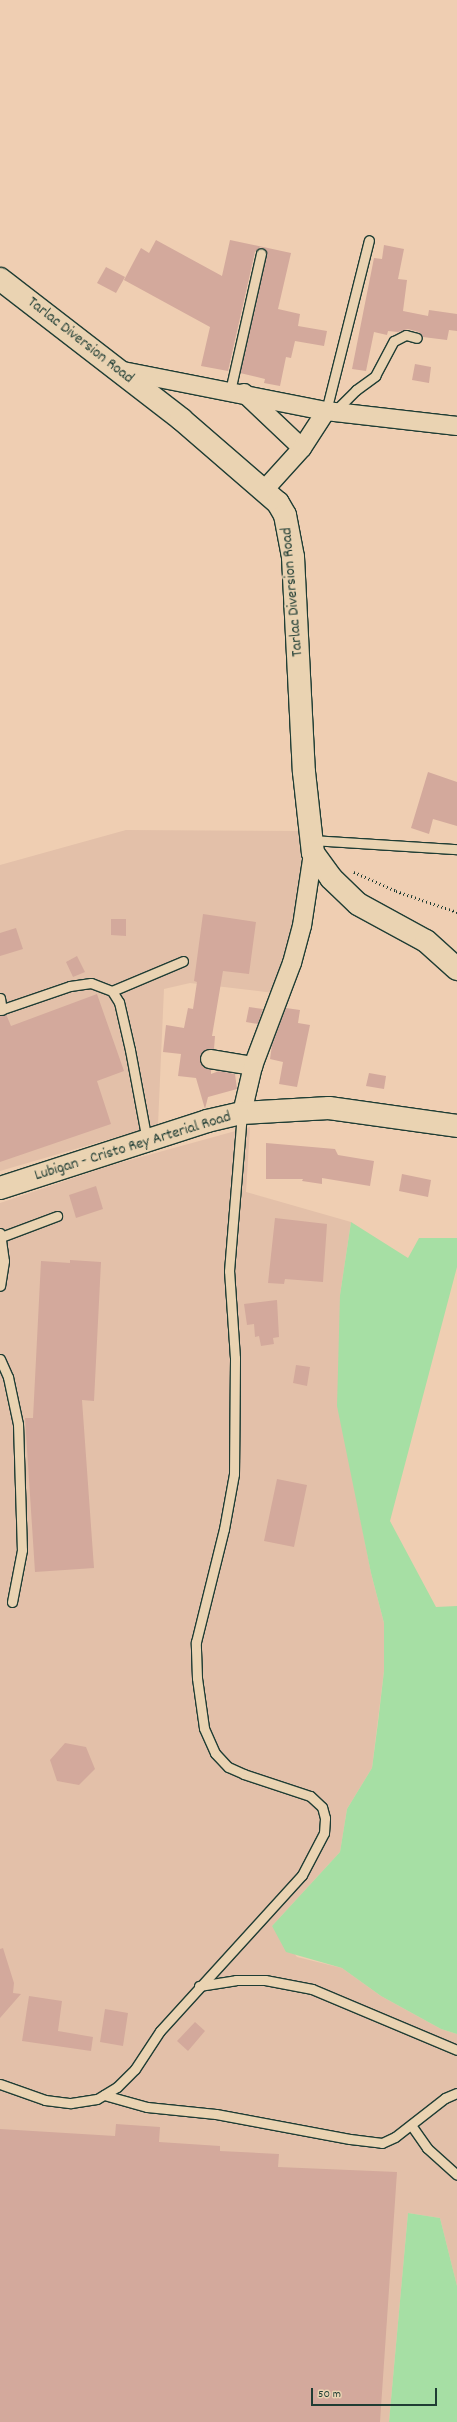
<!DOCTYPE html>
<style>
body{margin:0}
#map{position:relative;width:457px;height:2422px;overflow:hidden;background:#efceb2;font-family:Dekko,sans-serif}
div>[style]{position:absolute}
.built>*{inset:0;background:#e3c0a9}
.green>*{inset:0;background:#a6dfa4}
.building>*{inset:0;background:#d3a99c}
.path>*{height:2.5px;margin-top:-1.25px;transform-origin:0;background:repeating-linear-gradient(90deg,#1f3d34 0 1px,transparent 0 4px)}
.roads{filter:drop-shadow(1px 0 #1f3d34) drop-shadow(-1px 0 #1f3d34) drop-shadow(0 1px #1f3d34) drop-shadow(0 -1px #1f3d34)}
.service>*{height:9px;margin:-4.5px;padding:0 4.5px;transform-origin:4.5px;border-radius:4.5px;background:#ead3b2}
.minor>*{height:18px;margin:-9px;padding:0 9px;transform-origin:9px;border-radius:9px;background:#ead3b2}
.secondary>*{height:22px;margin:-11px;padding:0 11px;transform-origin:11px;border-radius:11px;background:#ead3b2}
span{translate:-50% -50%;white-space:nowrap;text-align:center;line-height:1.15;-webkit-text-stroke:3.5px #ead3b2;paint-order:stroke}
.street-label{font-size:16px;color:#1f3d34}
.scale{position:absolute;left:311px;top:2388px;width:126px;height:18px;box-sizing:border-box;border:2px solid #1f3d34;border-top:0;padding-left:5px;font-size:12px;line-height:14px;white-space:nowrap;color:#1f3d34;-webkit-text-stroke:3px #ead3b2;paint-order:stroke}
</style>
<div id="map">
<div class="built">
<i style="clip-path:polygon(126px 830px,300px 831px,302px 848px,299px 911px,274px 993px,190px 983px,164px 989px,158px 1125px,0 1171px,0 865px)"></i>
<i style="clip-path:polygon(250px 1127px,246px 1192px,351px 1222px,340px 1295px,350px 1465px,371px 1573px,384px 1623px,384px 1671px,372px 1768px,347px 1809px,340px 1852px,272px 1926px,297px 1957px,342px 1968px,381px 1996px,441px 2029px,457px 2034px,457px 2286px,440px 2218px,408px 2213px,389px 2422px,0 2422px,0 1203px,112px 1165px)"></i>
</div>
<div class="green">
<i style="clip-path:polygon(351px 1222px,408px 1258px,419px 1238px,457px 1238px,457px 1267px,390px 1521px,436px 1607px,457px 1606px,457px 2034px,441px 2029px,381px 1996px,342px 1968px,286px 1952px,272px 1926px,340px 1852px,347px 1809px,372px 1768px,378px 1722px,384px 1671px,384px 1623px,371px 1573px,337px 1406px,340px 1295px)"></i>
<i style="clip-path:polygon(408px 2213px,440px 2218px,457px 2286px,457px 2422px,389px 2422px)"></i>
</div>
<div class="building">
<i style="clip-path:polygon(156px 240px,222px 276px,230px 240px,291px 253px,278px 309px,300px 314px,298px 326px,327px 331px,324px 346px,295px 341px,291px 358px,286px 357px,280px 386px,264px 383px,265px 379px,240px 373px,267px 254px,265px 249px,260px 247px,255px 252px,228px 371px,201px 366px,210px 327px,124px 280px,141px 248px,149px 253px)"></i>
<i style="clip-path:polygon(384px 245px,404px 249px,398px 279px,407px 280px,403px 311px,428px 316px,429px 310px,457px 314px,457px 331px,449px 330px,447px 340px,423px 337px,419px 332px,408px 329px,398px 332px,388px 331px,387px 335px,374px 332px,366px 371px,352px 369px,374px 258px,382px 259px)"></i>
<i style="clip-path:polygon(106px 267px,125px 277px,116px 293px,97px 283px)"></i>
<i style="clip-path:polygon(415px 364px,431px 367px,429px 383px,412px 380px)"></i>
<i style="clip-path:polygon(428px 772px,457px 782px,457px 826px,433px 819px,429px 834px,411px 828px)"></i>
<i style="clip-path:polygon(203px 914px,256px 922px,249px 974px,223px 971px,212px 1036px,215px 1036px,214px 1049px,206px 1049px,200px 1058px,203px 1067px,211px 1070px,211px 1074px,219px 1071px,235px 1074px,237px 1089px,208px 1097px,205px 1109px,196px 1078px,178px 1076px,181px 1054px,163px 1052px,166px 1025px,184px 1028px,188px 1008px,193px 1009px,197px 982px,194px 981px)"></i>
<i style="clip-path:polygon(111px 919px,126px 919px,126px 936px,111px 935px)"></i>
<i style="clip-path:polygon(16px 928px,23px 949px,0 956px,0 933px)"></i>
<i style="clip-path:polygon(77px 956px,85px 972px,73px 977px,66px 962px)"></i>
<i style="clip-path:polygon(97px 994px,124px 1071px,97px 1081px,111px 1124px,0 1162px,0 1016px,6px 1014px,11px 1026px)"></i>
<i style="clip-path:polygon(249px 1007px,263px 1009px,258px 1024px,246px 1022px)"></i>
<i style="clip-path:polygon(286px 1008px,300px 1010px,298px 1023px,310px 1025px,297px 1087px,279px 1084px,283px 1062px,270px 1059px,272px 1045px)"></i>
<i style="clip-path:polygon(369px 1073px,386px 1076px,384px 1089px,366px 1086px)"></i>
<i style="clip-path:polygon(266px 1143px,335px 1149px,338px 1155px,374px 1161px,370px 1186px,322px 1178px,322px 1184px,302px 1181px,303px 1179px,266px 1179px)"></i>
<i style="clip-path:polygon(402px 1174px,431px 1180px,428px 1197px,399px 1191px)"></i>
<i style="clip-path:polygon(96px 1186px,103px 1209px,76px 1218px,69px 1195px)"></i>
<i style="clip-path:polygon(275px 1218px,327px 1224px,323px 1282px,285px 1279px,284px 1284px,268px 1283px)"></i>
<i style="clip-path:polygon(70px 1260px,101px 1262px,94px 1401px,82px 1400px,94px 1568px,35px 1572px,25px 1418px,33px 1418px,41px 1261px,70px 1263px)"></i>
<i style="clip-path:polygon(277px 1300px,279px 1337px,273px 1338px,274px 1344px,261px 1346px,259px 1336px,255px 1337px,254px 1324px,247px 1325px,244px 1304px)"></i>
<i style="clip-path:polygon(296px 1365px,310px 1367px,307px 1386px,293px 1383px)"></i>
<i style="clip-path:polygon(277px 1479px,307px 1485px,294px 1547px,264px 1541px)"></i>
<i style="clip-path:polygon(65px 1743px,86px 1747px,95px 1769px,79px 1785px,57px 1781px,50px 1760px)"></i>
<i style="clip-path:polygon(3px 1948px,14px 1983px,13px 1993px,21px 1994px,0 2018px,0 1949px)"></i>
<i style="clip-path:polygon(29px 1996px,62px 2001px,58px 2031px,93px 2037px,91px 2051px,22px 2041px)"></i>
<i style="clip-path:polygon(105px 2009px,128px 2013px,123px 2046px,100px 2042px)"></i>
<i style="clip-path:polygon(195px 2022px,205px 2031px,188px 2051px,177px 2041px)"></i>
<i style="clip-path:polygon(116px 2124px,160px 2127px,159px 2142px,220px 2146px,220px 2151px,279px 2154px,278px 2167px,397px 2172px,380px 2422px,0 2422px,0 2129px,115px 2136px)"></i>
</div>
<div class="path">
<i style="left:354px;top:872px;width:46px;rotate:24.3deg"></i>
<i style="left:396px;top:891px;width:65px;rotate:19deg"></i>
</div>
<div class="roads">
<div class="service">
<i style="left:230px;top:391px;width:141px;rotate:-77.3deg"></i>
<i style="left:326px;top:411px;width:176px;rotate:-75.9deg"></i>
<i style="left:334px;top:412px;width:31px;rotate:-45deg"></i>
<i style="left:356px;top:390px;width:24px;rotate:-36deg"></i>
<i style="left:375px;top:376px;width:40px;rotate:-62deg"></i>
<i style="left:394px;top:341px;width:13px;rotate:-27deg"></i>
<i style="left:406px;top:335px;width:11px;rotate:15deg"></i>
<i style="left:312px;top:840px;width:145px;rotate:3.6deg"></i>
<i style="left:112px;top:991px;width:77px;rotate:-22.9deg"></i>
<i style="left:0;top:998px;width:12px;rotate:81deg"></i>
<i style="left:0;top:1010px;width:74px;rotate:-18.9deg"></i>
<i style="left:70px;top:986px;width:21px;rotate:-8deg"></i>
<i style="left:91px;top:983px;width:22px;rotate:21deg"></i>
<i style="left:112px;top:991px;width:13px;rotate:58deg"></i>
<i style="left:119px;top:1002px;width:49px;rotate:77.1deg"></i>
<i style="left:130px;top:1050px;width:93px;rotate:79.4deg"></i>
<i style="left:0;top:1233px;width:28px;rotate:82deg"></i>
<i style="left:4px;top:1261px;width:25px;rotate:99deg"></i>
<i style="left:1px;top:1237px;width:60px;rotate:-20.6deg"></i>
<i style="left:0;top:1359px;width:20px;rotate:66deg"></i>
<i style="left:8px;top:1377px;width:48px;rotate:78deg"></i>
<i style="left:18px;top:1424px;width:126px;rotate:88.2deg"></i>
<i style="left:22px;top:1550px;width:53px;rotate:100.9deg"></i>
<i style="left:199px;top:1986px;width:37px;rotate:-9deg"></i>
<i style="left:236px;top:1980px;width:29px"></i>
<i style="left:265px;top:1980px;width:48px;rotate:10.8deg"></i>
<i style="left:312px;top:1989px;width:157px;rotate:22.8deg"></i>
<i style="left:0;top:2084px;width:48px;rotate:19.6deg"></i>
<i style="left:45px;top:2100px;width:26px;rotate:7deg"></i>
<i style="left:71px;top:2103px;width:26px;rotate:-9deg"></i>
<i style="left:97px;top:2099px;width:23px;rotate:-31deg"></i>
<i style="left:117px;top:2087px;width:25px;rotate:-45deg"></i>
<i style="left:135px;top:2069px;width:45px;rotate:-56.7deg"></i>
<i style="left:160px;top:2031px;width:211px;rotate:-47.7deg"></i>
<i style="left:302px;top:1875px;width:47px;rotate:-62.4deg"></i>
<i style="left:324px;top:1833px;width:15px;rotate:-86deg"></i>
<i style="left:325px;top:1818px;width:11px;rotate:-105deg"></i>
<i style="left:322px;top:1807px;width:16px;rotate:-137deg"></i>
<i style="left:310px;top:1796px;width:70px;rotate:-161.6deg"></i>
<i style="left:244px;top:1774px;width:17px;rotate:-156deg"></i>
<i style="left:228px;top:1767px;width:19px;rotate:-133deg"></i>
<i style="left:215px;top:1753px;width:27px;rotate:-114deg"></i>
<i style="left:204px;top:1728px;width:50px;rotate:-98deg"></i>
<i style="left:197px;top:1678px;width:36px;rotate:-92deg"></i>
<i style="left:196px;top:1642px;width:116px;rotate:-76.1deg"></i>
<i style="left:224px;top:1529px;width:56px;rotate:-79.7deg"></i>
<i style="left:234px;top:1474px;width:116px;rotate:-89.5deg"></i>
<i style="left:235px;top:1358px;width:87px;rotate:-93.9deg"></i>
<i style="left:229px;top:1271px;width:159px;rotate:-85.3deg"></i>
<i style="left:104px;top:2095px;width:45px;rotate:15.6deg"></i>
<i style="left:147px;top:2107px;width:69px;rotate:5.8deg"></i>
<i style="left:216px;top:2114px;width:136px;rotate:10.6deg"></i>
<i style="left:350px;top:2139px;width:32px;rotate:7deg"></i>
<i style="left:382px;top:2143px;width:14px;rotate:-25deg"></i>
<i style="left:395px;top:2137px;width:63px;rotate:-38deg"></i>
<i style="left:445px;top:2098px;width:13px;rotate:-23deg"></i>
<i style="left:411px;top:2125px;width:28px;rotate:55deg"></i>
<i style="left:427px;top:2148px;width:40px;rotate:42deg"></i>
</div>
<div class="minor">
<i style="left:118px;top:370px;width:212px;rotate:11.2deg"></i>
<i style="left:326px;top:411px;width:132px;rotate:6.5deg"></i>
<i style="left:244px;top:393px;width:80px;rotate:43.5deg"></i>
<i style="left:265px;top:489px;width:55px;rotate:-47.9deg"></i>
<i style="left:302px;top:448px;width:44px;rotate:-57deg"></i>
<i style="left:210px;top:1059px;width:44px;rotate:9.2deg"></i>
<i style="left:242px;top:1113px;width:48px;rotate:-76.8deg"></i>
<i style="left:253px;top:1066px;width:110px;rotate:-69.3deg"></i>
<i style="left:292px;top:963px;width:38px;rotate:-75deg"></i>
<i style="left:302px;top:926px;width:74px;rotate:-81.4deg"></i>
</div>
<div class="secondary">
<i style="left:0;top:279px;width:229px;rotate:37.7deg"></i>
<i style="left:181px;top:419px;width:128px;rotate:40.9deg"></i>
<i style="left:278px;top:503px;width:14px;rotate:60deg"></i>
<i style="left:285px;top:515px;width:43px;rotate:79.2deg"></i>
<i style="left:293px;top:557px;width:215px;rotate:87.1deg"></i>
<i style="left:304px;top:772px;width:81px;rotate:83.7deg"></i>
<i style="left:313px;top:853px;width:31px;rotate:54deg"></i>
<i style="left:331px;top:878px;width:37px;rotate:44deg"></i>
<i style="left:358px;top:904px;width:77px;rotate:28.6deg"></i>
<i style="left:426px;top:941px;width:42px;rotate:42.1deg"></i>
<i style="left:0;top:1188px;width:218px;rotate:-17.9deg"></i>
<i style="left:207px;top:1121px;width:36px;rotate:-13deg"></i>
<i style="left:242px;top:1113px;width:87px;rotate:-3.3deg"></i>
<i style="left:329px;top:1108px;width:129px;rotate:8deg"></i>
</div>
</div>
<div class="street-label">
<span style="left:80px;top:341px;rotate:38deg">Tarlac Diversion Road</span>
<span style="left:293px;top:592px;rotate:-95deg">Tarlac Diversion Road</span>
<span style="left:133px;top:1147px;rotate:-17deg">Lubigan - Cristo Rey Arterial Road</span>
</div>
<div class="scale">50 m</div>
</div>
